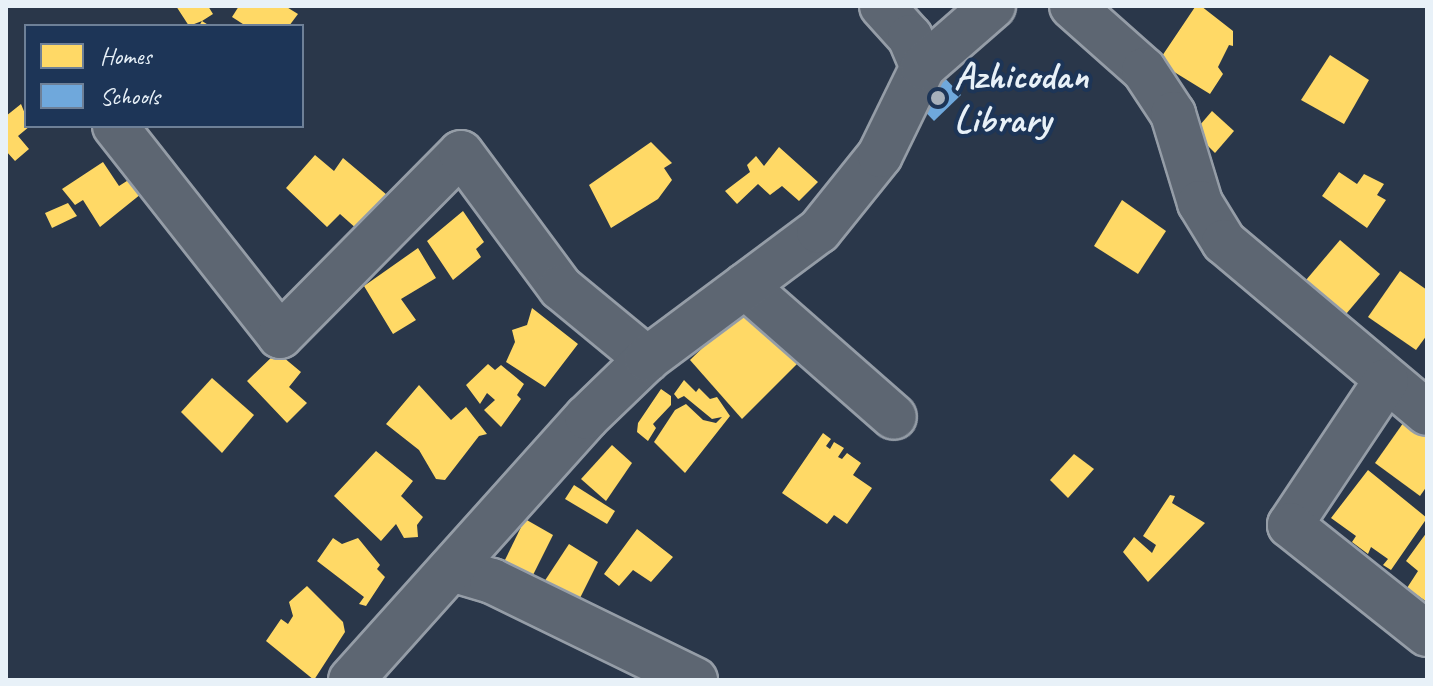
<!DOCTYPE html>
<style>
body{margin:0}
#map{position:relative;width:1433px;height:686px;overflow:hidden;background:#2a374a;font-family:Caveat,sans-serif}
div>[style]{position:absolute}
.homes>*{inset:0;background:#ffd966}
.schools>*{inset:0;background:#6fa8dc}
.roads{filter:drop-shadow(2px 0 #959da7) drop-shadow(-2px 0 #959da7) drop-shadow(0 2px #959da7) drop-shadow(0 -2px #959da7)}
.minor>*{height:44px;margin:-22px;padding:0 22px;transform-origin:22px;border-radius:22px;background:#5d6672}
.dots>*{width:22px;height:22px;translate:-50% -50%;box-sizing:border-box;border:4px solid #1d3557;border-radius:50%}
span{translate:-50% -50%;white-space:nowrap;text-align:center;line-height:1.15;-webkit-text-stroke:8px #1d3557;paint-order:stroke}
.poi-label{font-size:38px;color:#e8f1f8;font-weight:700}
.left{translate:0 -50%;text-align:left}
.frame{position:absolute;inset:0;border:8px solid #e8f1f8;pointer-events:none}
.legend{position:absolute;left:24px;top:24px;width:280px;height:104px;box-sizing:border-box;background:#1d3557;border:2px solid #6e8097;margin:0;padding:10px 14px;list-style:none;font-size:24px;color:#e8f1f8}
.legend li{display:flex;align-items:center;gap:16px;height:40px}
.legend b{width:40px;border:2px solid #6e8097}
</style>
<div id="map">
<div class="homes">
<i style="clip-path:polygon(176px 6px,208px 6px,213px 14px,202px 21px,210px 26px,199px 26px,202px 21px,189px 26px)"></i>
<i style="clip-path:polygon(239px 6px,285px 6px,298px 14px,289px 26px,246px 26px,232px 17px)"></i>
<i style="clip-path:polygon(1201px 6px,1233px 31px,1233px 46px,1229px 45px,1218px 67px,1223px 74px,1210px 94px,1158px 62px,1195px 7px)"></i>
<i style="clip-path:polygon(1330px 55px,1369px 80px,1344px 124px,1301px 100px)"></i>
<i style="clip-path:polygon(21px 104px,30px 126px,18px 136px,29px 149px,15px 161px,6px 151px,6px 116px)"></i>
<i style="clip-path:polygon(1212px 111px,1234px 131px,1215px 153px,1194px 132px)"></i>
<i style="clip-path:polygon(651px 142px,672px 163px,664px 168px,672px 180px,658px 199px,611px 228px,589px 185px)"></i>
<i style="clip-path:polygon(779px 147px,818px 182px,799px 201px,782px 186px,770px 195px,758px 184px,737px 204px,725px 191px,750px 172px,747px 165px,756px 156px,764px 166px)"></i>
<i style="clip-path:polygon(315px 155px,334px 171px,343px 158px,387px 195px,358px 230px,340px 214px,327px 227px,286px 188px)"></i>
<i style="clip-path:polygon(103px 162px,119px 186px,130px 179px,141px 194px,100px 227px,83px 200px,75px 205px,62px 189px)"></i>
<i style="clip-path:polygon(1339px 172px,1357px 184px,1364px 174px,1384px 184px,1377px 195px,1386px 200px,1367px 228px,1322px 196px)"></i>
<i style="clip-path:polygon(1122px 200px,1166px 231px,1138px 274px,1094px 246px)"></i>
<i style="clip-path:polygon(68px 203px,77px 216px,52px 228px,45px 213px)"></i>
<i style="clip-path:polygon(463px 211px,484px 242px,476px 249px,481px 257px,453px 280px,427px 241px)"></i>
<i style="clip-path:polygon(1340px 240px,1380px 274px,1335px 327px,1295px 293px)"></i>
<i style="clip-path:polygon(418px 248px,436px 278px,401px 299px,416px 320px,393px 334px,364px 286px)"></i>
<i style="clip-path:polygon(1400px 271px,1427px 290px,1427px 335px,1416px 350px,1368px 317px)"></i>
<i style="clip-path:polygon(532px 308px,578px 344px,545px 387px,506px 362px,515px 342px,512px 330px,527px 325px)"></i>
<i style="clip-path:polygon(744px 308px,801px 360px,742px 419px,690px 360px)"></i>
<i style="clip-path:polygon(277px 352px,301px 372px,289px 387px,307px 403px,287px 423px,247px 381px)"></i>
<i style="clip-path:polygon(488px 364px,495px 370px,501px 365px,524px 384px,517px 395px,521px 399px,501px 427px,484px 410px,495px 400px,487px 393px,480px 404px,466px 385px)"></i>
<i style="clip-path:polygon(212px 378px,254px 415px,222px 453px,181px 412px)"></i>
<i style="clip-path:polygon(684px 380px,696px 392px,699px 388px,710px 399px,717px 397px,730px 416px,685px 473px,654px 442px,675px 410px,686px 404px,703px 420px,716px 423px,722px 417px,712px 419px,684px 396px,678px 399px,674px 394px)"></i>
<i style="clip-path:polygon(419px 385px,451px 420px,466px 407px,487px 434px,479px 436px,445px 480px,436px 479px,419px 450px,386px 424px)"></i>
<i style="clip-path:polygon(661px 389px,671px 396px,671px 405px,653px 424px,656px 428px,648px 441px,637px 432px,638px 423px)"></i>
<i style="clip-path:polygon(1406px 419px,1427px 434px,1427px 486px,1420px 496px,1375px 463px)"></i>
<i style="clip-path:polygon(823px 433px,831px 439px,826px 446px,830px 449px,834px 442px,844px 448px,838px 457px,842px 459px,847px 453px,861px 463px,853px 475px,872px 488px,847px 524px,834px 515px,827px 524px,782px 493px)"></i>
<i style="clip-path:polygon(612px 445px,632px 463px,606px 501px,581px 479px)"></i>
<i style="clip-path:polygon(376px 451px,413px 481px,401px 496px,423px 517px,417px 525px,418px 537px,404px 538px,396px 524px,381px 541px,334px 496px)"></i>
<i style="clip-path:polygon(1074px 454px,1094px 469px,1068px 498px,1050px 480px)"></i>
<i style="clip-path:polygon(1368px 470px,1427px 518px,1391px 570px,1383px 565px,1388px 559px,1371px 547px,1368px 554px,1352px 542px,1356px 536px,1331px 518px)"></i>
<i style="clip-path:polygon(574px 485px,615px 511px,607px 524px,565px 499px)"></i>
<i style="clip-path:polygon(1170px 495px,1175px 496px,1172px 503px,1205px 523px,1148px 582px,1123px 552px,1134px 537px,1152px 553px,1156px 545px,1143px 536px)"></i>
<i style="clip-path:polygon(525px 519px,553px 535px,531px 579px,503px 564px)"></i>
<i style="clip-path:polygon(637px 529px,673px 557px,651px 582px,633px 570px,619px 586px,604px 574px)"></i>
<i style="clip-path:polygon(1427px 532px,1427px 602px,1407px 588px,1418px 571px,1406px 561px)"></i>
<i style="clip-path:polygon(333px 538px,342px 544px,358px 538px,380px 565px,377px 569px,385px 577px,366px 606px,359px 604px,364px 597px,317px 561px)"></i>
<i style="clip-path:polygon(569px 544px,598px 562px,579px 600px,544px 582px)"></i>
<i style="clip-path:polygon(307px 586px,343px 622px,345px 632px,314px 680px,266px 641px,281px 619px,288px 624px,293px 616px,289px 602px)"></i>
</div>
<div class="schools">
<i style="clip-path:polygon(941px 74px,961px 95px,934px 121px,914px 100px)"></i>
</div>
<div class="roads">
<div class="minor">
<i style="left:882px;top:6px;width:42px;rotate:47.9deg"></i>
<i style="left:910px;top:37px;width:33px;rotate:67deg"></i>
<i style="left:1072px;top:6px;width:96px;rotate:41.6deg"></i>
<i style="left:1144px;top:70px;width:53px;rotate:56.6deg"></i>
<i style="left:1173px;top:114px;width:93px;rotate:73.1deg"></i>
<i style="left:1200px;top:203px;width:46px;rotate:58.4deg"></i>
<i style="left:1224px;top:242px;width:265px;rotate:40.1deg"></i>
<i style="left:115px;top:126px;width:267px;rotate:51.8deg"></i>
<i style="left:280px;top:336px;width:257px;rotate:-45.3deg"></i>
<i style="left:461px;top:153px;width:168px;rotate:53.5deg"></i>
<i style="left:561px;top:288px;width:112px;rotate:39.5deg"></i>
<i style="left:745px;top:286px;width:198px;rotate:41.3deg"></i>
<i style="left:1386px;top:381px;width:173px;rotate:123.7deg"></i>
<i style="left:1290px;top:525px;width:175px;rotate:38.5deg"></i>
<i style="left:451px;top:569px;width:43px;rotate:16.3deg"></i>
<i style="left:492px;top:581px;width:226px;rotate:26deg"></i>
<i style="left:351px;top:680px;width:353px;rotate:-48.1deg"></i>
<i style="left:587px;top:417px;width:83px;rotate:-44deg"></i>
<i style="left:647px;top:359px;width:214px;rotate:-36.7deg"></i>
<i style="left:819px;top:231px;width:97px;rotate:-51.2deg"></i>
<i style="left:880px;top:155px;width:98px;rotate:-64deg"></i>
<i style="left:923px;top:67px;width:93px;rotate:-41.1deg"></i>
</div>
</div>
<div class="dots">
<i style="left:938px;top:98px;background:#a6b0bb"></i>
</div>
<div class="poi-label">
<span class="left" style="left:954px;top:98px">Azhicodan<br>Library</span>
</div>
<div class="frame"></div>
<ul class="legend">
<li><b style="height:22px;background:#ffd966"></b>Homes</li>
<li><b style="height:22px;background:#6fa8dc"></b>Schools</li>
</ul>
</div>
